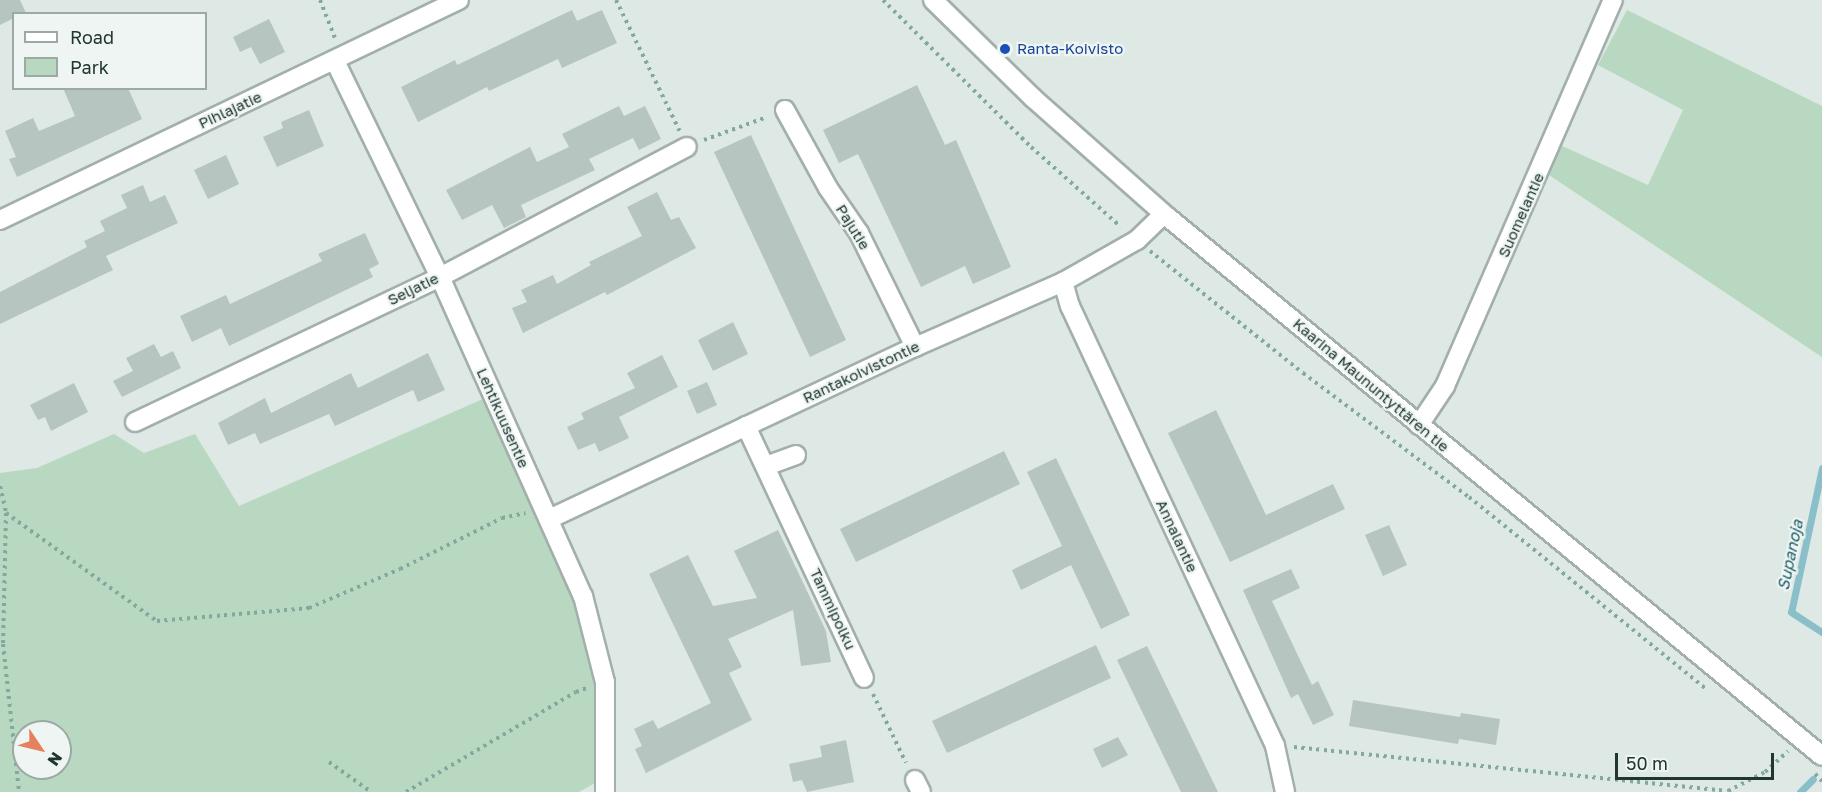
<!DOCTYPE html>
<meta charset="utf-8">
<style>
body{margin:0}
#map{position:relative;width:1822px;height:792px;overflow:hidden;background:#dee8e4;font-family:"Golos Text",sans-serif}
div>[style]{position:absolute}
.green>*{inset:0;background:#b8d8c1}
.stream>*{height:7px;margin:-3.5px;padding:0 3.5px;transform-origin:3.5px;border-radius:3.5px;background:#8abfc9}
.building>*{inset:0;background:#b7c5c0}
.path>*{height:4px;margin-top:-2px;transform-origin:0;background:repeating-linear-gradient(90deg,#81a99d 0 3px,transparent 0 7.5px)}
.roads{filter:drop-shadow(2px 0 #a2afab) drop-shadow(-2px 0 #a2afab) drop-shadow(0 2px #a2afab) drop-shadow(0 -2px #a2afab)}
.street>*{height:18px;margin:-9px;padding:0 9px;transform-origin:9px;border-radius:9px;background:#fff}
.secondary>*{height:18px;margin:-9px;padding:0 9px;transform-origin:9px;border-radius:9px;background:#fff}
.dots>*{width:16px;height:16px;translate:-50% -50%;box-sizing:border-box;border:3px solid #eef5f2;border-radius:50%}
span{translate:-50% -50%;white-space:nowrap;text-align:center;line-height:1.15;-webkit-text-stroke:4.5px #eef5f2;paint-order:stroke}
.transit-label{font-size:15px;color:#164399}
.left{translate:0 -50%;text-align:left}
.street-label{font-size:15px;color:#213631}
.water-label{font-size:16px;color:#215f6c;font-style:italic}
.legend{position:absolute;left:12px;top:12px;width:195px;height:78px;box-sizing:border-box;background:#eef5f2;border:2px solid #9ca9a5;margin:0;padding:8px 10px;list-style:none;font-size:18px;color:#213631}
.legend li{display:flex;align-items:center;gap:12px;height:30px}
.legend b{width:30px;border:2px solid #9ca9a5}
.north{position:absolute;left:12px;top:720px;width:60px;height:60px;box-sizing:border-box;background:#eef5f2;border:2px solid #9ca9a5;border-radius:50%;rotate:125deg;font-size:16px;font-weight:700;line-height:24px;text-align:center;color:#213631}
.north::after{content:'';display:block;margin:auto;width:21px;height:27px;background:#e5815f;clip-path:polygon(50% 0,100% 100%,50% 72%,0 100%)}
.scale{position:absolute;left:1615px;top:753px;width:159px;height:27px;box-sizing:border-box;border:3px solid #213631;border-top:0;padding-left:8px;font-size:18px;line-height:21px;white-space:nowrap;color:#213631;-webkit-text-stroke:4px #eef5f2;paint-order:stroke}
</style>
<div id="map">
<div class="green">
<i style="clip-path:polygon(1627px 10px,1822px 106px,1822px 357px,1549px 175px,1560px 145px,1648px 185px,1683px 110px,1598px 65px)"></i>
<i style="clip-path:polygon(evenodd,492px 395px,599px 651px,606px 777px,579px 792px,0 792px,0 473px,37px 468px,114px 434px,144px 453px,195px 434px,239px 506px,492px 395px,24px 732px,60px 732px,60px 768px,24px 768px,24px 732px)"></i>
</div>
<div class="stream">
<i style="left:1822px;top:468px;width:147px;rotate:102.1deg"></i>
<i style="left:1791px;top:612px;width:37px;rotate:33deg"></i>
<i style="left:1800px;top:792px;width:18px;rotate:-45deg"></i>
</div>
<div class="building">
<i style="clip-path:polygon(0 0,20px 0,26px 13px,14px 14px,14px 18px,0 25px)"></i>
<i style="clip-path:polygon(572px 10px,577px 21px,602px 10px,617px 43px,562px 68px,558px 59px,489px 91px,487px 87px,418px 122px,401px 87px,455px 60px,457px 65px)"></i>
<i style="clip-path:polygon(269px 19px,285px 52px,260px 64px,251px 47px,240px 52px,233px 37px)"></i>
<i style="clip-path:polygon(917px 85px,945px 145px,956px 140px,1011px 267px,973px 284px,965px 266px,921px 287px,858px 154px,839px 163px,823px 130px)"></i>
<i style="clip-path:polygon(63px 88px,128px 88px,142px 119px,17px 177px,9px 159px,16px 157px,5px 131px,33px 118px,39px 131px,75px 116px)"></i>
<i style="clip-path:polygon(619px 106px,624px 116px,645px 106px,661px 139px,639px 150px,633px 138px,589px 159px,595px 170px,521px 205px,526px 217px,504px 228px,492px 205px,462px 220px,446px 190px,530px 147px,537px 162px,569px 147px,562px 134px)"></i>
<i style="clip-path:polygon(309px 110px,324px 146px,277px 167px,263px 137px,283px 128px,281px 122px)"></i>
<i style="clip-path:polygon(751px 135px,846px 340px,810px 357px,714px 152px)"></i>
<i style="clip-path:polygon(226px 155px,239px 184px,208px 199px,194px 170px)"></i>
<i style="clip-path:polygon(143px 185px,150px 202px,165px 195px,178px 223px,106px 256px,113px 270px,0 324px,0 292px,87px 247px,84px 241px,105px 231px,100px 221px,127px 208px,121px 195px)"></i>
<i style="clip-path:polygon(657px 192px,671px 220px,679px 217px,696px 248px,607px 295px,605px 292px,523px 333px,512px 308px,527px 302px,521px 290px,553px 275px,557px 284px,591px 265px,589px 262px,642px 236px,627px 207px)"></i>
<i style="clip-path:polygon(365px 233px,379px 264px,369px 269px,373px 277px,229px 346px,221px 328px,192px 342px,180px 316px,226px 295px,230px 304px,322px 261px,318px 254px)"></i>
<i style="clip-path:polygon(733px 322px,748px 354px,713px 371px,698px 340px)"></i>
<i style="clip-path:polygon(154px 344px,161px 357px,173px 351px,181px 368px,122px 397px,113px 381px,133px 371px,126px 358px)"></i>
<i style="clip-path:polygon(428px 353px,445px 390px,418px 402px,413px 390px,335px 426px,329px 414px,260px 444px,255px 433px,228px 445px,218px 423px,265px 398px,271px 413px,351px 373px,358px 388px)"></i>
<i style="clip-path:polygon(662px 355px,678px 387px,619px 417px,629px 438px,599px 452px,595px 443px,578px 450px,567px 427px,584px 419px,581px 413px,635px 388px,627px 373px)"></i>
<i style="clip-path:polygon(707px 382px,717px 405px,697px 414px,687px 391px)"></i>
<i style="clip-path:polygon(74px 383px,88px 412px,51px 431px,45px 417px,38px 420px,30px 405px)"></i>
<i style="clip-path:polygon(1216px 410px,1266px 515px,1333px 484px,1345px 509px,1230px 562px,1168px 433px)"></i>
<i style="clip-path:polygon(1004px 451px,1020px 484px,856px 562px,840px 529px)"></i>
<i style="clip-path:polygon(1056px 458px,1130px 615px,1101px 629px,1071px 565px,1021px 590px,1012px 570px,1062px 546px,1027px 472px)"></i>
<i style="clip-path:polygon(1389px 525px,1407px 565px,1383px 576px,1365px 535px)"></i>
<i style="clip-path:polygon(778px 530px,826px 631px,831px 662px,801px 666px,793px 610px,728px 639px,742px 667px,729px 673px,752px 720px,646px 773px,635px 749px,642px 746px,634px 729px,653px 720px,658px 729px,711px 703px,649px 574px,688px 555px,713px 606px,757px 598px,734px 551px)"></i>
<i style="clip-path:polygon(1291px 569px,1300px 588px,1272px 601px,1312px 685px,1318px 681px,1334px 715px,1313px 725px,1298px 694px,1291px 698px,1243px 590px)"></i>
<i style="clip-path:polygon(1096px 645px,1111px 678px,947px 753px,932px 721px)"></i>
<i style="clip-path:polygon(1147px 646px,1218px 792px,1181px 792px,1117px 660px)"></i>
<i style="clip-path:polygon(1353px 700px,1460px 717px,1461px 713px,1500px 719px,1496px 745px,1459px 739px,1458px 744px,1349px 726px)"></i>
<i style="clip-path:polygon(1118px 737px,1128px 755px,1102px 768px,1093px 749px)"></i>
<i style="clip-path:polygon(846px 740px,854px 782px,807px 792px,802px 780px,793px 782px,789px 764px,822px 757px,820px 746px)"></i>
</div>
<div class="path">
<i style="left:320px;top:0;width:41px;rotate:68.5deg"></i>
<i style="left:616px;top:0;width:147px;rotate:64.1deg"></i>
<i style="left:883px;top:0;width:209px;rotate:44.8deg"></i>
<i style="left:1031px;top:147px;width:120px;rotate:41.6deg"></i>
<i style="left:704px;top:140px;width:67px;rotate:-20.1deg"></i>
<i style="left:1150px;top:251px;width:196px;rotate:38.6deg"></i>
<i style="left:1303px;top:373px;width:207px;rotate:36.8deg"></i>
<i style="left:1469px;top:497px;width:304px;rotate:39deg"></i>
<i style="left:0;top:486px;width:28px;rotate:77deg"></i>
<i style="left:6px;top:513px;width:131px;rotate:91.3deg"></i>
<i style="left:3px;top:644px;width:149px;rotate:83.8deg"></i>
<i style="left:6px;top:513px;width:186px;rotate:35.6deg"></i>
<i style="left:157px;top:621px;width:153px;rotate:-4.9deg"></i>
<i style="left:309px;top:608px;width:99px;rotate:-23.2deg"></i>
<i style="left:400px;top:569px;width:114px;rotate:-26.6deg"></i>
<i style="left:502px;top:518px;width:24px;rotate:-12deg"></i>
<i style="left:873px;top:694px;width:76px;rotate:64.4deg"></i>
<i style="left:1294px;top:747px;width:436px;rotate:5.8deg"></i>
<i style="left:1728px;top:791px;width:42px;rotate:-27.2deg"></i>
<i style="left:1765px;top:772px;width:31px;rotate:-42deg"></i>
<i style="left:329px;top:762px;width:52px;rotate:35.5deg"></i>
<i style="left:1815px;top:774px;width:10px;rotate:45deg"></i>
<i style="left:406px;top:792px;width:197px;rotate:-30.5deg"></i>
<i style="left:576px;top:692px;width:12px;rotate:-20deg"></i>
</div>
<div class="roads">
<div class="street">
<i style="left:335px;top:61px;width:240px;rotate:64.1deg"></i>
<i style="left:440px;top:277px;width:350px;rotate:65.9deg"></i>
<i style="left:583px;top:596px;width:89px;rotate:75.7deg"></i>
<i style="left:605px;top:682px;width:110px;rotate:90deg"></i>
<i style="left:785px;top:110px;width:89px;rotate:61.1deg"></i>
<i style="left:828px;top:188px;width:55px;rotate:55.4deg"></i>
<i style="left:859px;top:233px;width:127px;rotate:63.8deg"></i>
<i style="left:0;top:220px;width:509px;rotate:-25.61deg"></i>
<i style="left:1063px;top:282px;width:25px;rotate:74deg"></i>
<i style="left:1070px;top:306px;width:485px;rotate:65deg"></i>
<i style="left:1275px;top:746px;width:47px;rotate:77.7deg"></i>
<i style="left:135px;top:422px;width:338px;rotate:-25.4deg"></i>
<i style="left:440px;top:277px;width:279px;rotate:-27.8deg"></i>
<i style="left:1419px;top:425px;width:47px;rotate:-56.3deg"></i>
<i style="left:1445px;top:386px;width:421px;rotate:-66.5deg"></i>
<i style="left:746px;top:426px;width:278px;rotate:64.9deg"></i>
<i style="left:766px;top:466px;width:32px;rotate:-20deg"></i>
<i style="left:549px;top:519px;width:404px;rotate:-25.2deg"></i>
<i style="left:915px;top:347px;width:162px;rotate:-23.7deg"></i>
<i style="left:1063px;top:282px;width:85px;rotate:-29.6deg"></i>
<i style="left:1137px;top:240px;width:37px;rotate:-44deg"></i>
<i style="left:915px;top:780px;width:13px;rotate:63deg"></i>
</div>
<div class="secondary">
<i style="left:933px;top:0;width:140px;rotate:44.4deg"></i>
<i style="left:1033px;top:98px;width:175px;rotate:41.5deg"></i>
<i style="left:1164px;top:214px;width:852px;rotate:39.48deg"></i>
</div>
</div>
<div class="dots">
<i style="left:1005px;top:49px;background:#1a4fb4"></i>
</div>
<div class="transit-label">
<span class="left" style="left:1017px;top:49px">Ranta-Koivisto</span>
</div>
<div class="street-label">
<span style="left:230px;top:110px;rotate:-25deg">Pihlajatie</span>
<span style="left:1521px;top:215px;rotate:-66deg">Suomelantie</span>
<span style="left:853px;top:227px;rotate:58deg">Pajutie</span>
<span style="left:413px;top:289px;rotate:-26deg">Seljatie</span>
<span style="left:861px;top:372px;rotate:-25deg">Rantakoivistontie</span>
<span style="left:1371px;top:385px;rotate:40deg">Kaarina Maununtyttären tie</span>
<span style="left:503px;top:418px;rotate:66deg">Lehtikuusentie</span>
<span style="left:1177px;top:536px;rotate:65deg">Annalantie</span>
<span style="left:833px;top:609px;rotate:65deg">Tammipolku</span>
</div>
<div class="water-label">
<span style="left:1790px;top:555px;rotate:-78deg">Supanoja</span>
</div>
<ul class="legend">
<li><b style="height:8px;background:#fff"></b>Road</li>
<li><b style="height:16px;background:#b8d8c1"></b>Park</li>
</ul>
<div class="north">N</div>
<div class="scale">50 m</div>
</div>
